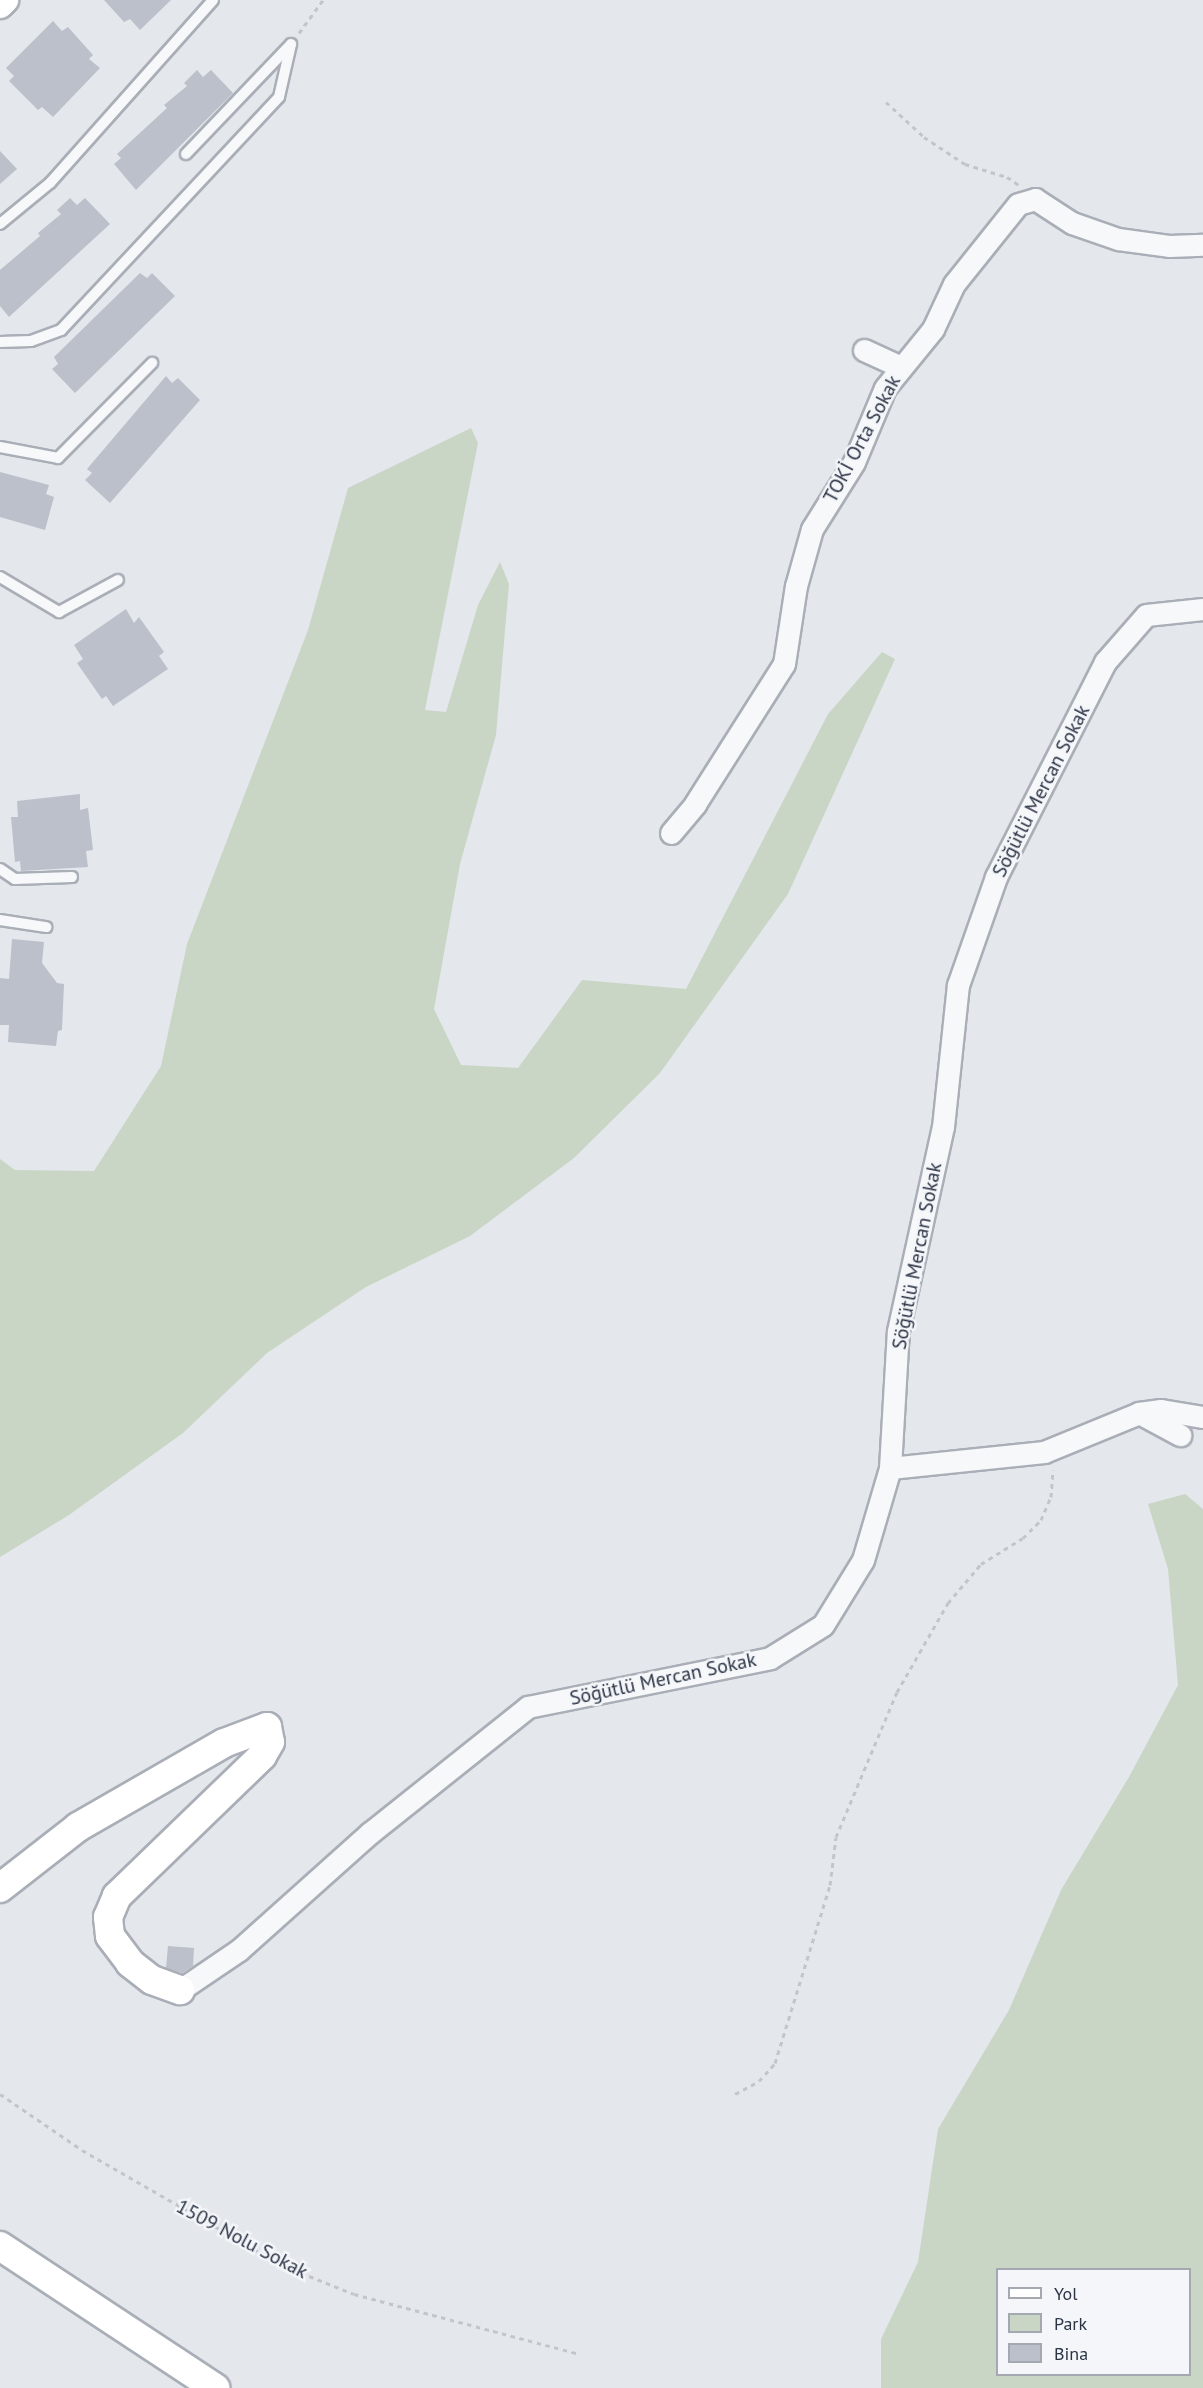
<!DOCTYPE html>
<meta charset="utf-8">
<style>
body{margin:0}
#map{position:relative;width:1203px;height:2388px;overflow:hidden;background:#e4e7ec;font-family:"PT Sans",sans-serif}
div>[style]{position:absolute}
.green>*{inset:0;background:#c9d6c5}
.building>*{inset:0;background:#bbc0ca}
.path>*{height:3px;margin-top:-1.5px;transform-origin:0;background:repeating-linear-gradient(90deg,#c2c5cb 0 4.5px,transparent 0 9px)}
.roads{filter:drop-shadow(2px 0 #a9aeb7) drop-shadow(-2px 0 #a9aeb7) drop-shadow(0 2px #a9aeb7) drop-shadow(0 -2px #a9aeb7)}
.lane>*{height:10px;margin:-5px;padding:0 5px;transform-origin:5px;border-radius:5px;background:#f7f8fa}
.street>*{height:21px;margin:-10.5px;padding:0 10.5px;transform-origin:10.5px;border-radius:10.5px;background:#f7f8fa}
.secondary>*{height:28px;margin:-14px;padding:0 14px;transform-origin:14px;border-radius:14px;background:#fff}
span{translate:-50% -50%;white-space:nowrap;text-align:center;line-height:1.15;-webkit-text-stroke:5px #f4f6f9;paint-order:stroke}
.street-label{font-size:20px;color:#2b3445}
.legend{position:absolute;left:996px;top:2268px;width:195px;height:108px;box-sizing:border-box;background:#f4f6f9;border:2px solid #a4a8b1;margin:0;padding:8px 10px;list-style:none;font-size:18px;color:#2b3445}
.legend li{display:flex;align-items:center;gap:12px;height:30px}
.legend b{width:30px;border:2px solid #a4a8b1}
</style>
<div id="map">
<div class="green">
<i style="clip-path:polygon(471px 428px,478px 443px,425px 710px,446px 712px,478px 605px,500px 562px,509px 584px,496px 735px,460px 864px,434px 1009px,461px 1065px,518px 1068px,582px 980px,686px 989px,828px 714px,882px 652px,895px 659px,788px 894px,660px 1073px,574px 1158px,470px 1236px,366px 1287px,267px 1353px,183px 1433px,69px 1515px,0 1557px,0 1159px,15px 1170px,94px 1171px,161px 1066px,187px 944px,308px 630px,348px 488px)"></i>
<i style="clip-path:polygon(evenodd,1185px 1494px,1203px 1509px,1203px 2388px,881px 2388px,881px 2339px,918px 2262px,938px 2129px,1009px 2010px,1061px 1890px,1129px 1777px,1178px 1685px,1168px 1569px,1148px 1504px,1185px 1494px,998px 2270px,1190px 2270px,1190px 2374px,998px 2374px,998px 2270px)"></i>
</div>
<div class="building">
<i style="clip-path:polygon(104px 0,171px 0,140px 30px,130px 19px,124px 22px)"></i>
<i style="clip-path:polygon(53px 21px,62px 31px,68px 27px,93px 55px,89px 59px,100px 68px,53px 117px,42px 107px,38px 110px,9px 81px,14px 76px,6px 68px)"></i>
<i style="clip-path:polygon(197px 70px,203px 77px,211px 70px,233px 93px,136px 190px,114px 164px,121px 158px,117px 154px,167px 108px,164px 105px,187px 86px,184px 83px)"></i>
<i style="clip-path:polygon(0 151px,17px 169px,0 184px)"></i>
<i style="clip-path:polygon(70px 198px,77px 205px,85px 198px,110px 224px,9px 317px,0 306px,0 270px,40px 236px,38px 233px,61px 214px,57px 210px)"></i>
<i style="clip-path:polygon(140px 273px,147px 278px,152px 273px,175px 296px,75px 393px,52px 369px,58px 364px,54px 357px)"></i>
<i style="clip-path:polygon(166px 376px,172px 383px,178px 378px,200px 400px,110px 503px,85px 480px,92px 473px,87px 469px)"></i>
<i style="clip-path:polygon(0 472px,49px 485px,46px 494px,54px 497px,45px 530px,0 517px)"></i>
<i style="clip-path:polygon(126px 609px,134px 623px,139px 617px,164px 652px,159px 656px,168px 669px,113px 706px,106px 696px,102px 699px,77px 663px,83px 659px,74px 645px)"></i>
<i style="clip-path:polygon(80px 794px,80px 810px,88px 808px,93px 850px,86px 851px,88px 867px,21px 871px,20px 861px,15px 862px,11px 817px,18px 817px,17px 801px)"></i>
<i style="clip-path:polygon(12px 939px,44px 942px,42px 963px,57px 983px,64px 984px,62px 1030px,58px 1031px,56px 1046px,8px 1042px,9px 1025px,0 1025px,0 978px,9px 979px)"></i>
<i style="clip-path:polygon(168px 1946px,194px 1948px,193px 1966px,182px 1973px,166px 1968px)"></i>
</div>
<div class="path">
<i style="left:299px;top:33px;width:41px;rotate:-54deg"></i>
<i style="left:886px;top:102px;width:52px;rotate:42.6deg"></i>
<i style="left:924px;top:137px;width:49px;rotate:33.4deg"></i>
<i style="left:965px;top:164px;width:44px;rotate:17.2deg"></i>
<i style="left:1007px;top:177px;width:14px;rotate:34deg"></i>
<i style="left:0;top:2094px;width:99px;rotate:34.3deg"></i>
<i style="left:82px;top:2150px;width:233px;rotate:29.9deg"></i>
<i style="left:284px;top:2266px;width:75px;rotate:21.8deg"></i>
<i style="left:354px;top:2294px;width:230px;rotate:14.9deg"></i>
<i style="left:735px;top:2094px;width:27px;rotate:-28deg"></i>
<i style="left:759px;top:2081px;width:24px;rotate:-48deg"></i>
<i style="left:775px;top:2063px;width:186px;rotate:-72.8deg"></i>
<i style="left:830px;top:1885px;width:48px;rotate:-82.9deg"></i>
<i style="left:836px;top:1837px;width:157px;rotate:-67.2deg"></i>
<i style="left:897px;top:1692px;width:103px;rotate:-60.2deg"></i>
<i style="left:948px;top:1603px;width:51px;rotate:-49.8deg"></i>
<i style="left:981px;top:1564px;width:49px;rotate:-31.8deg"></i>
<i style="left:1023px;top:1538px;width:25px;rotate:-45deg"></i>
<i style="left:1041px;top:1520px;width:25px;rotate:-67deg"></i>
<i style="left:1051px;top:1497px;width:27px;rotate:-86deg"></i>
</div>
<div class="roads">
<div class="lane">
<i style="left:186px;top:154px;width:152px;rotate:-46.3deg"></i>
<i style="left:0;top:224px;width:65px;rotate:-39.4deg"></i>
<i style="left:50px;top:183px;width:245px;rotate:-48.3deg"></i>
<i style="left:0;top:342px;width:31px;rotate:-2deg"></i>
<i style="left:31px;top:341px;width:32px;rotate:-20deg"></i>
<i style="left:61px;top:330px;width:319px;rotate:-46.9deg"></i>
<i style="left:279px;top:97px;width:54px;rotate:-77.2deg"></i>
<i style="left:0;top:447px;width:59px;rotate:10.7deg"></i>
<i style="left:58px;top:458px;width:134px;rotate:-45.3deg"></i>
<i style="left:0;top:577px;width:69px;rotate:30.7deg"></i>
<i style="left:59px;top:612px;width:67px;rotate:-28.5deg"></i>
<i style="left:0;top:869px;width:18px;rotate:34deg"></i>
<i style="left:15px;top:879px;width:57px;rotate:-2deg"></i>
<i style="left:0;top:920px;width:47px;rotate:8.7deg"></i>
</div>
<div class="street">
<i style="left:864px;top:350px;width:41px;rotate:24.7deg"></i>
<i style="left:671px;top:833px;width:38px;rotate:-50deg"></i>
<i style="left:695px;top:804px;width:166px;rotate:-57.6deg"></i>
<i style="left:784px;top:664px;width:79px;rotate:-81.3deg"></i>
<i style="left:796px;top:586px;width:59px;rotate:-74.3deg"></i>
<i style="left:812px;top:529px;width:79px;rotate:-57.9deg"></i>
<i style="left:854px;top:462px;width:80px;rotate:-67.3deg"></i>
<i style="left:885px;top:388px;width:76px;rotate:-50.9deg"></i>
<i style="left:933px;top:329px;width:50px;rotate:-65deg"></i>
<i style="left:954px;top:284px;width:102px;rotate:-51.3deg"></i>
<i style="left:1018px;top:204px;width:18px;rotate:-16deg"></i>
<i style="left:1035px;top:199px;width:44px;rotate:33deg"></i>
<i style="left:1072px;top:223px;width:49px;rotate:19.2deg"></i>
<i style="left:1118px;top:239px;width:51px;rotate:7.8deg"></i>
<i style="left:1169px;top:246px;width:34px;rotate:-2deg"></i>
<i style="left:1139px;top:1413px;width:47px;rotate:28.2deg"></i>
<i style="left:890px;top:1468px;width:155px;rotate:-5.9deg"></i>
<i style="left:1044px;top:1452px;width:103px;rotate:-22.3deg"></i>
<i style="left:1139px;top:1413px;width:22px;rotate:-8deg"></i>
<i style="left:1161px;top:1410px;width:43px;rotate:9.5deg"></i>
<i style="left:180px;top:1990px;width:71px;rotate:-34.1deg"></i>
<i style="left:239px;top:1950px;width:176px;rotate:-41.8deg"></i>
<i style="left:370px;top:1833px;width:202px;rotate:-38.6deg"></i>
<i style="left:528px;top:1707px;width:247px;rotate:-11.4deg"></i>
<i style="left:770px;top:1658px;width:62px;rotate:-31.9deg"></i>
<i style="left:823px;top:1625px;width:76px;rotate:-58.4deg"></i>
<i style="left:863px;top:1560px;width:96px;rotate:-73.6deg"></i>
<i style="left:890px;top:1468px;width:137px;rotate:-86.7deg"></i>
<i style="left:898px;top:1331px;width:209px;rotate:-77.6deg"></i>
<i style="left:943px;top:1127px;width:143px;rotate:-84deg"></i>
<i style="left:958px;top:985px;width:114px;rotate:-70.6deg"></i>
<i style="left:996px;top:877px;width:241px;rotate:-63.1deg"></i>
<i style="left:1105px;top:662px;width:62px;rotate:-48.9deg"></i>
<i style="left:1146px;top:615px;width:57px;rotate:-6deg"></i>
</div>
<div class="secondary">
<i style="left:0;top:4px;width:6px;rotate:-45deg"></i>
<i style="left:0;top:1888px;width:99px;rotate:-38deg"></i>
<i style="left:78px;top:1827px;width:168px;rotate:-29.9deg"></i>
<i style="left:224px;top:1743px;width:46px;rotate:-20.4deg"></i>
<i style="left:267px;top:1727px;width:15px;rotate:79deg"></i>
<i style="left:270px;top:1742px;width:16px;rotate:120deg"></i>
<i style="left:262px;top:1756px;width:202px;rotate:136deg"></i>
<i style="left:117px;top:1896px;width:23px;rotate:113deg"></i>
<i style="left:108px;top:1917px;width:19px;rotate:84deg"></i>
<i style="left:110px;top:1936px;width:34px;rotate:53deg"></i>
<i style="left:130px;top:1963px;width:28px;rotate:38deg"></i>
<i style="left:152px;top:1980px;width:30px;rotate:20deg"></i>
<i style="left:0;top:2246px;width:258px;rotate:33.4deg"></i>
</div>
</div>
<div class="street-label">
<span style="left:862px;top:439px;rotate:-62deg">TOKİ Orta Sokak</span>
<span style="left:1041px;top:791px;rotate:-63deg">Söğütlü Mercan Sokak</span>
<span style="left:917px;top:1256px;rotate:-79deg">Söğütlü Mercan Sokak</span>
<span style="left:663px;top:1679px;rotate:-12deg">Söğütlü Mercan Sokak</span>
<span style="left:242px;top:2239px;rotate:28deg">1509 Nolu Sokak</span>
</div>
<ul class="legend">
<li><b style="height:8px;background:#fff"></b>Yol</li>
<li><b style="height:16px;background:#c9d6c5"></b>Park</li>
<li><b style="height:16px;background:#bbc0ca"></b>Bina</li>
</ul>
</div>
